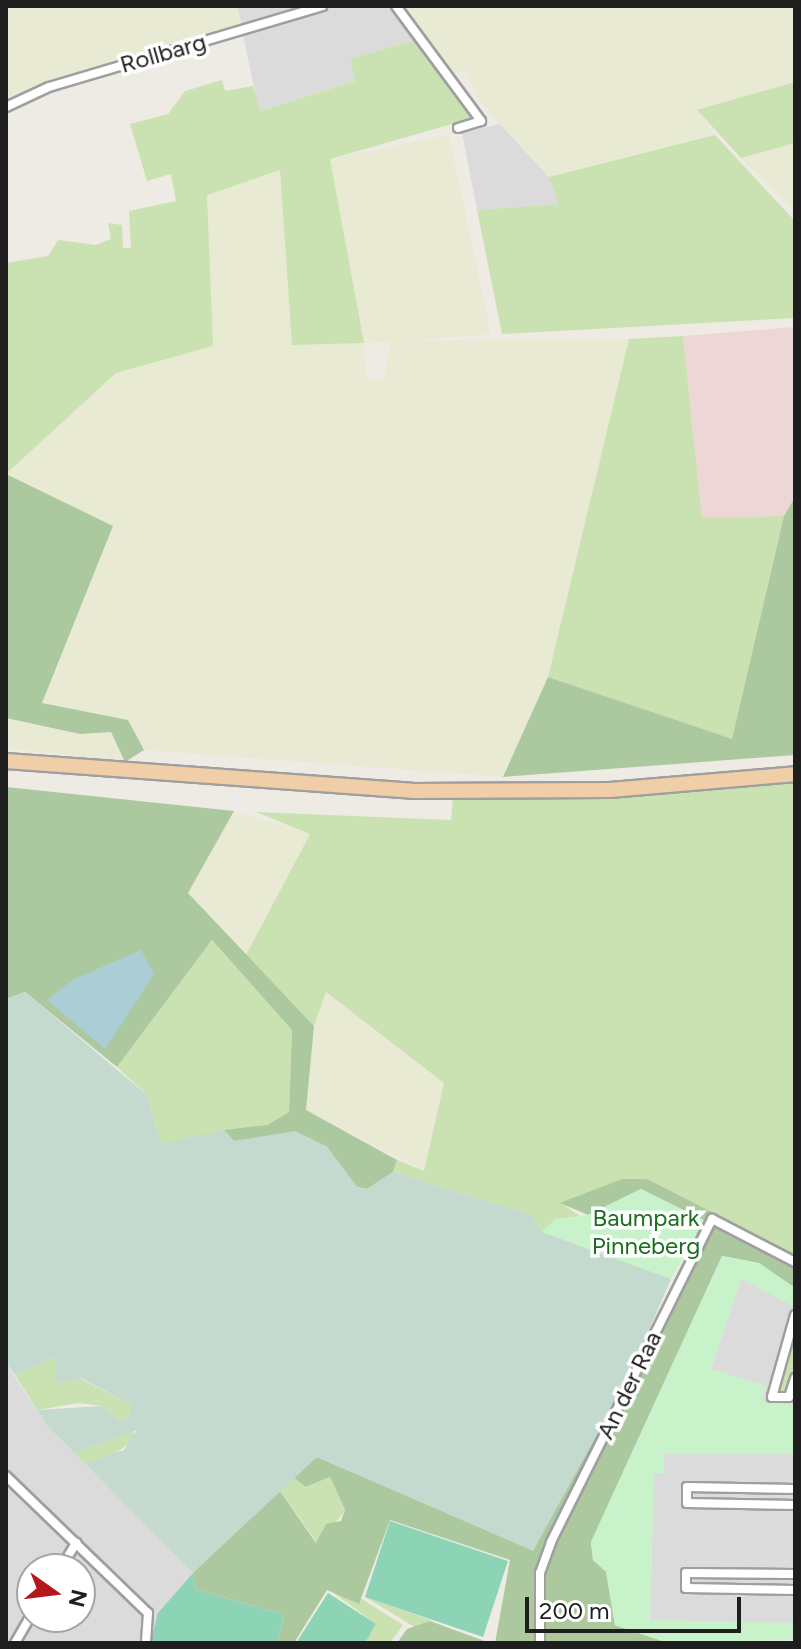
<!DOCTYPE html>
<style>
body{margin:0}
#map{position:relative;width:801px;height:1649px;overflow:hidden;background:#eeebe5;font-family:Figtree,sans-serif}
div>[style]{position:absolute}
.residential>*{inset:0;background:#dcdbdb}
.commercial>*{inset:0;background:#ecd7d6}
.farmland>*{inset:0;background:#e9ead3}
.grass>*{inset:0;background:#cae2b1}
.forest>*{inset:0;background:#acc89f}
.wetland>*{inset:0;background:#c4dacf}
.park>*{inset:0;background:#c7f2ca}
.pitch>*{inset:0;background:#8dd3b6}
.water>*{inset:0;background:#abcdd6}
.roads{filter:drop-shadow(2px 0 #9f9f9f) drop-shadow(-2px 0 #9f9f9f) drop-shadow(0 2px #9f9f9f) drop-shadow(0 -2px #9f9f9f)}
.street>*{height:8px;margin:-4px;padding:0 4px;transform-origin:4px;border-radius:4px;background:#fff}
.primary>*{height:14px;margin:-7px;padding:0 7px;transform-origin:7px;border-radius:7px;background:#f0cfa8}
span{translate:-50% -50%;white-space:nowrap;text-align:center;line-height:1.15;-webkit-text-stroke:7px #fff;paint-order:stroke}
.street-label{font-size:24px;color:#1e1e1e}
.park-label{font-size:24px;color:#196f1e}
.frame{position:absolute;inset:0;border:8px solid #1e1e1e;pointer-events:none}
.north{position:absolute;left:16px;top:1553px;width:80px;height:80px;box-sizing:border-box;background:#fff;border:2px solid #a5a5a5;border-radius:50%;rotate:104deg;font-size:22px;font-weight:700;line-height:32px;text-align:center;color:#1e1e1e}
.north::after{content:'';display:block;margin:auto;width:28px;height:36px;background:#b3191c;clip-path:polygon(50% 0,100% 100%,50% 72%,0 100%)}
.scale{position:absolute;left:525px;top:1597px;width:216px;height:36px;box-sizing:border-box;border:4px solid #1e1e1e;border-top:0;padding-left:10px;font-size:24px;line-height:28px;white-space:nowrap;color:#1e1e1e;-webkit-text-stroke:6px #fff;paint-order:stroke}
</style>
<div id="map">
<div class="residential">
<i style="clip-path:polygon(237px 6px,390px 6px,415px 40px,350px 59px,355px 81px,259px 111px)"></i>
<i style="clip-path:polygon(500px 124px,549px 177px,560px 204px,477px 210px,462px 133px)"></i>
<i style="clip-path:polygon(741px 1278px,795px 1307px,790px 1405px,762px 1401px,766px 1386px,711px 1370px)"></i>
<i style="clip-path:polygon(evenodd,6px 1363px,47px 1426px,193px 1573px,159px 1613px,150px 1643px,6px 1643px,6px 1363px,32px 1569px,80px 1569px,80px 1617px,32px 1617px,32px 1569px)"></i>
<i style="clip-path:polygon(664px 1454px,795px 1454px,795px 1623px,650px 1621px,654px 1473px)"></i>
</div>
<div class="commercial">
<i style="clip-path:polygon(795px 327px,795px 497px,784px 516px,702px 519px,683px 336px)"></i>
</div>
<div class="farmland">
<i style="clip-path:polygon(6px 6px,237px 6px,243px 29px,6px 97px)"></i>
<i style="clip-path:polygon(400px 6px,788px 6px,795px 13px,795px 82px,698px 110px,715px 135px,549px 177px,481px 103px,465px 70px,451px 73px)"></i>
<i style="clip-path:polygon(evenodd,449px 135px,491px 334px,408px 341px,629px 339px,548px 677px,503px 777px,144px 750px,128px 720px,42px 703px,113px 527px,6px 474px,116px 373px,212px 346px,206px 195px,280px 170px,292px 345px,363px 343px,329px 159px,449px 135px,390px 342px,385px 379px,366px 379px,364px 343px,390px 342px)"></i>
<i style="clip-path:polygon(795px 143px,795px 213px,741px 158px)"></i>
<i style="clip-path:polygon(6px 718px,80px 734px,111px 732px,125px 762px,6px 748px)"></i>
<i style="clip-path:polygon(234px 811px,310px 834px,246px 955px,188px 893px)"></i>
<i style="clip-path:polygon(326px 992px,445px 1084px,424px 1171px,306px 1110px,314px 1026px)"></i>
</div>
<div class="grass">
<i style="clip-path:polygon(415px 40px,473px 118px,330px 159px,364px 343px,292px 345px,280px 170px,207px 195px,213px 346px,116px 373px,6px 474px,6px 263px,48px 256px,58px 240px,96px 245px,111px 239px,108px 223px,122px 225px,123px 248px,131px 248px,129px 211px,176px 201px,171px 174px,147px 181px,130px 124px,168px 114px,185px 91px,222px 80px,225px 91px,253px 86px,260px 111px,355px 81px,350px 59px)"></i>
<i style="clip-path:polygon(795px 82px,795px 143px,741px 158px,697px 110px)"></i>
<i style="clip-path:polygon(715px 135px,795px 221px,795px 318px,502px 334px,477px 210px,559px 204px,549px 177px)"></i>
<i style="clip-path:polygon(683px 336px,702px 518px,784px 516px,732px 740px,548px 677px,629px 339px)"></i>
<i style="clip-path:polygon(795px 780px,795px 1254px,647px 1179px,561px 1203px,671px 1279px,542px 1232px,532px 1215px,393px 1172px,397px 1160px,424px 1171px,444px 1083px,326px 992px,314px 1026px,246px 955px,310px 834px,256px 812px,451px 820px,453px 797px,608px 795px)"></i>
<i style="clip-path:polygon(212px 940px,292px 1030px,289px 1112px,267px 1125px,161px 1144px,147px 1095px,117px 1067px)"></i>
<i style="clip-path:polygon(795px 1320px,795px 1367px,787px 1393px,778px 1397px,774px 1388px)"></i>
<i style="clip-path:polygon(55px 1357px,58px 1367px,131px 1405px,131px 1417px,121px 1422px,102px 1406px,79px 1403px,37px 1410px,15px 1375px)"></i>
<i style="clip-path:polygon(132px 1427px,135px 1439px,105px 1461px,84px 1463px,74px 1453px)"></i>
<i style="clip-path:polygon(293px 1477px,307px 1487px,330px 1477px,345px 1511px,317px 1543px,279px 1489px)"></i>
<i style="clip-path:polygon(331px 1591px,362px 1599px,403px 1625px,390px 1643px,365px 1643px,376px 1624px)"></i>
<i style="clip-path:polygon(365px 1597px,431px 1620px,418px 1629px)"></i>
</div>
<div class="forest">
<i style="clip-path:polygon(6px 474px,113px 526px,42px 703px,128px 720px,144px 750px,125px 762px,111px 732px,80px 734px,6px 718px)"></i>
<i style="clip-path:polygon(795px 497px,795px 755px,503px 777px,548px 677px,732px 739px,784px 516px)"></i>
<i style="clip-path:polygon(6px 787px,234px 811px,188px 893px,314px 1026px,306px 1110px,397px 1160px,393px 1172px,367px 1189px,357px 1187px,326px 1146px,280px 1137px,234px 1141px,224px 1130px,267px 1125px,289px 1112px,292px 1030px,212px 940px,117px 1067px,25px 992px,6px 999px)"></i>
<i style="clip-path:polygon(622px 1179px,647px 1179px,795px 1254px,795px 1288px,759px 1263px,722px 1256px,591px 1542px,593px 1560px,606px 1571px,615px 1625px,668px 1643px,495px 1643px,510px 1560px,390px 1520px,359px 1604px,327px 1590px,294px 1643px,277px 1643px,284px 1615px,195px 1589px,193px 1573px,220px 1541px,280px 1491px,316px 1543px,326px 1524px,341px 1521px,345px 1510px,330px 1477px,306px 1487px,293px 1477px,317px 1457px,533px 1550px,629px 1376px,703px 1220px,641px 1189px,588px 1215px,560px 1203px)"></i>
<i style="clip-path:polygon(430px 1621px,490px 1643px,397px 1643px,407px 1629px)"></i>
</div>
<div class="wetland">
<i style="clip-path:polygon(25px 992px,147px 1095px,161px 1144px,224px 1130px,234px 1141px,295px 1131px,326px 1146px,357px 1187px,367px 1189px,393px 1172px,532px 1215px,542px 1232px,671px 1279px,629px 1376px,533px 1551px,317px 1457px,193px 1573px,84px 1463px,124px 1450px,137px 1430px,74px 1453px,47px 1426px,37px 1410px,102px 1406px,121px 1422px,130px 1417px,131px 1405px,81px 1378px,56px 1383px,55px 1357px,15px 1375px,6px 1363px,6px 999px)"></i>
</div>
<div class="park">
<i style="clip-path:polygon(641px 1189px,704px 1220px,671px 1279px,542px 1232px,555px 1219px,588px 1215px)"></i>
<i style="clip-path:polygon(722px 1256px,759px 1263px,795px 1288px,795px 1307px,741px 1279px,711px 1369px,766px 1386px,762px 1401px,790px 1405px,795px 1396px,795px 1454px,664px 1454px,664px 1473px,654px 1473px,650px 1620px,795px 1623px,795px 1640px,668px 1643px,615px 1625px,606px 1572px,593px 1560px,591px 1542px)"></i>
</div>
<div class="pitch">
<i style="clip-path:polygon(390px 1521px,508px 1561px,483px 1637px,365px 1597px)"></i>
<i style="clip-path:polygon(193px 1573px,195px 1589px,284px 1615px,277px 1643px,150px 1643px,158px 1613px)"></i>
<i style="clip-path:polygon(328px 1593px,376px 1624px,365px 1643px,296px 1643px)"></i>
</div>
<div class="water">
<i style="clip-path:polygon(141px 950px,154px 974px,105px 1049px,47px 1000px,74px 979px)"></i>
</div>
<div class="roads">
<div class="street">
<i style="left:396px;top:6px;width:143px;rotate:53.5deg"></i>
<i style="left:481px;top:121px;width:24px;rotate:163deg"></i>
<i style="left:6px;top:107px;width:47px;rotate:-24.9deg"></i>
<i style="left:49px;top:87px;width:285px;rotate:-16.5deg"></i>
<i style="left:795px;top:1315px;width:85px;rotate:105.7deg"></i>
<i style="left:772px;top:1397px;width:17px"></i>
<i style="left:789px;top:1397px;width:20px;rotate:-72deg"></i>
<i style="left:6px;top:1476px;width:197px;rotate:44deg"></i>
<i style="left:148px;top:1613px;width:30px;rotate:94deg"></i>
<i style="left:795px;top:1489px;width:108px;rotate:-178.9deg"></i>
<i style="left:687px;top:1487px;width:16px;rotate:90deg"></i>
<i style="left:687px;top:1503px;width:108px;rotate:1.1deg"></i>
<i style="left:60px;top:1569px;width:31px;rotate:-58deg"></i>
<i style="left:795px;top:1574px;width:109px;rotate:-179.5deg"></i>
<i style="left:686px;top:1573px;width:15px;rotate:90deg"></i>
<i style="left:686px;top:1588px;width:109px;rotate:1.1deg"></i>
<i style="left:15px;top:1643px;width:34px;rotate:-60deg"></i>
<i style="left:540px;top:1643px;width:70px;rotate:-90deg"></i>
<i style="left:540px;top:1573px;width:33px;rotate:-70deg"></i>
<i style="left:551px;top:1542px;width:361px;rotate:-63.5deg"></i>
<i style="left:712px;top:1219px;width:93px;rotate:27.4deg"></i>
</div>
<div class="primary">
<i style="left:6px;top:761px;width:407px;rotate:4.2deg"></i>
<i style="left:412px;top:791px;width:198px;rotate:-0.3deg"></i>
<i style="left:610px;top:790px;width:186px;rotate:-4.9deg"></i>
</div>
</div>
<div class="street-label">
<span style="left:163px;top:53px;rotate:-16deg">Rollbarg</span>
<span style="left:629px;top:1385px;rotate:-64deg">An der Raa</span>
</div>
<div class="park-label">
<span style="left:646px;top:1232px">Baumpark<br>Pinneberg</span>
</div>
<div class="frame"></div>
<div class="north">N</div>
<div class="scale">200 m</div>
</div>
